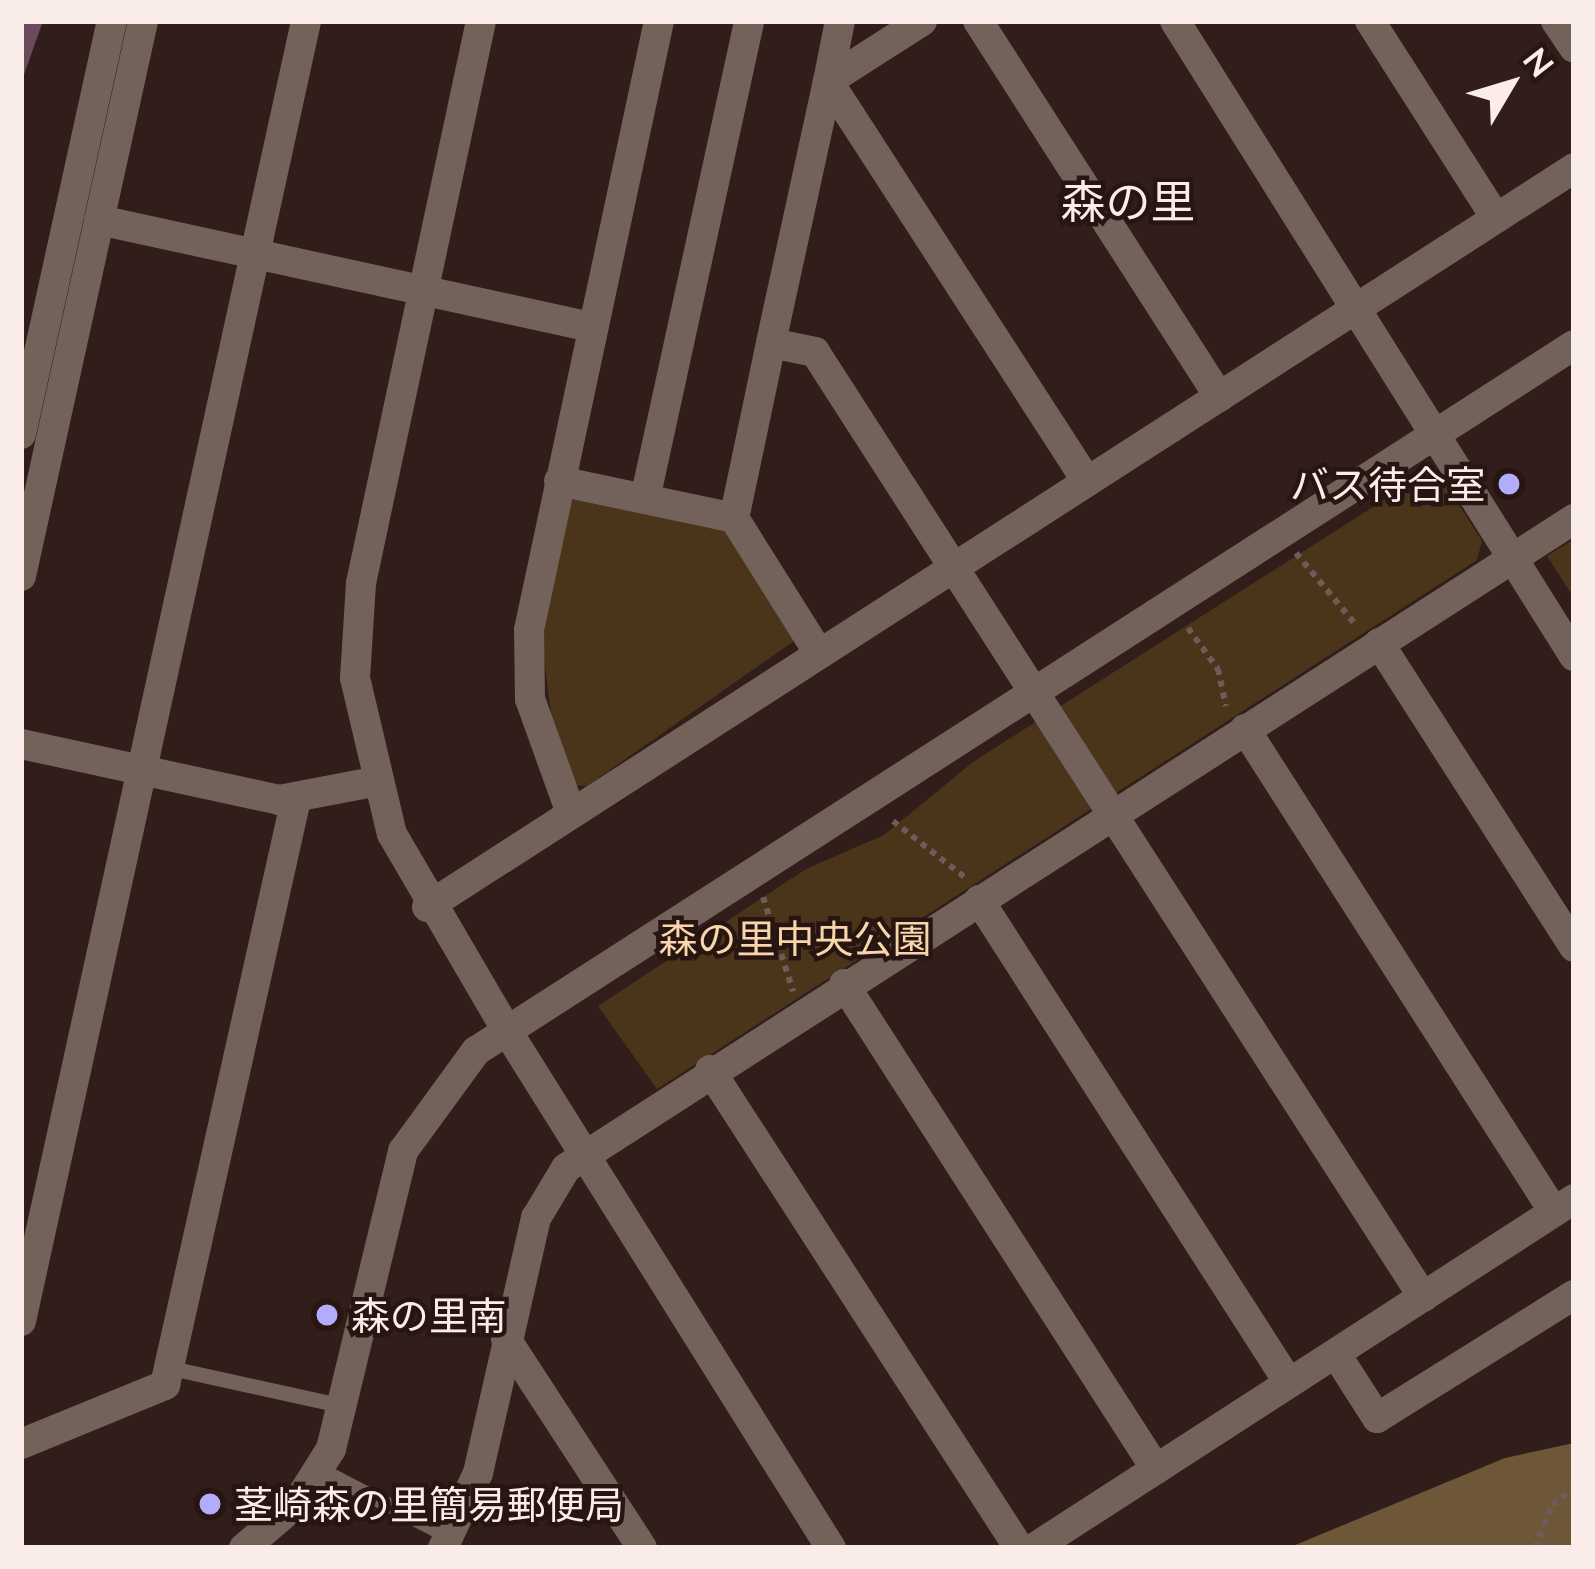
<!DOCTYPE html>
<meta charset="utf-8">
<style>
body{margin:0}
#map{position:relative;width:1595px;height:1569px;overflow:hidden;background:#311e1b;font-family:Lato,"Noto Sans JP",sans-serif}
div>[style]{position:absolute}
.green>*{inset:0;background:#4a351b}
.forest>*{inset:0;background:#6e5639}
.water>*{inset:0;background:#6c4a5b}
.path>*{height:6px;margin-top:-3px;transform-origin:0;background:repeating-linear-gradient(90deg,#6d5c59 0 6px,transparent 0 12px)}
.service>*{height:15px;margin:-7.5px;padding:0 7.5px;transform-origin:7.5px;border-radius:7.5px;background:#72625a}
.minor>*{height:30px;margin:-15px;padding:0 15px;transform-origin:15px;border-radius:15px;background:#72625a}
.tertiary>*{height:30px;margin:-15px;padding:0 15px;transform-origin:15px;border-radius:15px;background:#72625a}
.dots>*{width:33px;height:33px;translate:-50% -50%;box-sizing:border-box;border:6px solid #271512;border-radius:50%}
span{translate:-50% -50%;white-space:nowrap;text-align:center;line-height:1.15;-webkit-text-stroke:9px #271512;paint-order:stroke}
.poi-label{font-size:39px;color:#f9ece9}
.right{translate:-100% -50%;text-align:right}
.left{translate:0 -50%;text-align:left}
.park-label{font-size:39px;color:#f9d5ac}
.quarter-label{font-size:45px;color:#f9ece9}
.frame{position:absolute;inset:0;border:24px solid #f9ece9;pointer-events:none}
.north{position:absolute;left:1451px;top:24px;width:120px;height:120px;-webkit-text-stroke:9px #271512;paint-order:stroke;rotate:52deg;font-size:33px;font-weight:700;line-height:48px;text-align:center;color:#f9ece9}
.north::after{content:'';display:block;margin:auto;width:42px;height:54px;background:#f9ece9;clip-path:polygon(50% 0,100% 100%,50% 72%,0 100%)}
</style>
<div id="map">
<div class="green">
<i style="clip-path:polygon(1420px 477px,1447px 486px,1482px 541px,1477px 560px,657px 1089px,598px 1006px,806px 869px,884px 835px,973px 762px)"></i>
<i style="clip-path:polygon(571px 493px,721px 525px,794px 641px,587px 786px,571px 785px,554px 737px,542px 643px)"></i>
<i style="clip-path:polygon(1574px 539px,1574px 598px,1547px 556px)"></i>
</div>
<div class="forest">
<i style="clip-path:polygon(1574px 1443px,1574px 1548px,1288px 1548px,1505px 1458px)"></i>
</div>
<div class="water">
<i style="clip-path:polygon(21px 21px,43px 21px,21px 83px)"></i>
</div>
<div class="path">
<i style="left:1296px;top:553px;width:94px;rotate:50.2deg"></i>
<i style="left:1188px;top:628px;width:51px;rotate:53.8deg"></i>
<i style="left:1218px;top:669px;width:38px;rotate:78deg"></i>
<i style="left:893px;top:821px;width:94px;rotate:38.1deg"></i>
<i style="left:763px;top:897px;width:99px;rotate:72.3deg"></i>
<i style="left:1535px;top:1548px;width:46px;rotate:-68.4deg"></i>
<i style="left:1552px;top:1505px;width:28px;rotate:-38deg"></i>
</div>
<div class="service">
<i style="left:171px;top:1368px;width:177px;rotate:12.4deg"></i>
<i style="left:321px;top:1470px;width:145px;rotate:27.4deg"></i>
</div>
<div class="minor">
<i style="left:840px;top:21px;width:61px;rotate:101.3deg"></i>
<i style="left:828px;top:81px;width:477px;rotate:57.1deg"></i>
<i style="left:922px;top:21px;width:112px;rotate:147.4deg"></i>
<i style="left:828px;top:81px;width:268px;rotate:102.3deg"></i>
<i style="left:771px;top:343px;width:45px;rotate:11.6deg"></i>
<i style="left:815px;top:352px;width:1124px;rotate:57.24deg"></i>
<i style="left:978px;top:21px;width:447px;rotate:57.3deg"></i>
<i style="left:1175px;top:21px;width:750px;rotate:57.86deg"></i>
<i style="left:1370px;top:21px;width:234px;rotate:57.4deg"></i>
<i style="left:1556px;top:21px;width:32px;rotate:56deg"></i>
<i style="left:99px;top:220px;width:504px;rotate:12.27deg"></i>
<i style="left:771px;top:343px;width:179px;rotate:101.9deg"></i>
<i style="left:734px;top:518px;width:158px;rotate:57.9deg"></i>
<i style="left:21px;top:434px;width:423px;rotate:-77.6deg"></i>
<i style="left:559px;top:481px;width:179px;rotate:11.9deg"></i>
<i style="left:645px;top:499px;width:489px;rotate:-77.7deg"></i>
<i style="left:21px;top:576px;width:568px;rotate:-77.6deg"></i>
<i style="left:1379px;top:643px;width:361px;rotate:57.3deg"></i>
<i style="left:1245px;top:729px;width:573px;rotate:57.39deg"></i>
<i style="left:21px;top:744px;width:264px;rotate:12.2deg"></i>
<i style="left:279px;top:800px;width:96px;rotate:-10.8deg"></i>
<i style="left:571px;top:813px;width:121px;rotate:-109.8deg"></i>
<i style="left:530px;top:699px;width:69px;rotate:-90.8deg"></i>
<i style="left:529px;top:630px;width:623px;rotate:-77.95deg"></i>
<i style="left:979px;top:900px;width:574px;rotate:57.31deg"></i>
<i style="left:427px;top:907px;width:1364px;rotate:-32.79deg"></i>
<i style="left:844px;top:984px;width:577px;rotate:57.25deg"></i>
<i style="left:504px;top:1026px;width:616px;rotate:57.94deg"></i>
<i style="left:710px;top:1070px;width:569px;rotate:57.12deg"></i>
<i style="left:21px;top:1321px;width:1331px;rotate:-77.63deg"></i>
<i style="left:506px;top:1339px;width:249px;rotate:56.9deg"></i>
<i style="left:1336px;top:1354px;width:76px;rotate:57.4deg"></i>
<i style="left:1377px;top:1418px;width:232px;rotate:-32deg"></i>
<i style="left:21px;top:1444px;width:156px;rotate:-22.3deg"></i>
<i style="left:165px;top:1385px;width:600px;rotate:-77.4deg"></i>
<i style="left:443px;top:1548px;width:83px;rotate:-65deg"></i>
<i style="left:478px;top:1473px;width:262px;rotate:-77.2deg"></i>
<i style="left:536px;top:1218px;width:58px;rotate:-59deg"></i>
<i style="left:566px;top:1168px;width:1199px;rotate:-32.78deg"></i>
<i style="left:1034px;top:1548px;width:643px;rotate:-32.87deg"></i>
</div>
<div class="tertiary">
<i style="left:481px;top:21px;width:575px;rotate:102.05deg"></i>
<i style="left:361px;top:583px;width:95px;rotate:93.6deg"></i>
<i style="left:355px;top:678px;width:160px;rotate:76.7deg"></i>
<i style="left:392px;top:834px;width:222px;rotate:59.7deg"></i>
<i style="left:244px;top:1548px;width:70px;rotate:-40.3deg"></i>
<i style="left:297px;top:1503px;width:64px;rotate:-57.8deg"></i>
<i style="left:331px;top:1449px;width:307px;rotate:-76.4deg"></i>
<i style="left:403px;top:1151px;width:124px;rotate:-53.9deg"></i>
<i style="left:476px;top:1051px;width:1305px;rotate:-32.74deg"></i>
</div>
<div class="dots">
<i style="left:1509px;top:484px;background:#b1adfa"></i>
<i style="left:327px;top:1315px;background:#b1adfa"></i>
<i style="left:210px;top:1504px;background:#b1adfa"></i>
</div>
<div class="poi-label">
<span class="right" style="left:1485px;top:484px">バス待合室</span>
<span class="left" style="left:351px;top:1315px">森の里南</span>
<span class="left" style="left:234px;top:1504px">茎崎森の里簡易郵便局</span>
</div>
<div class="park-label">
<span style="left:795px;top:938px">森の里中央公園</span>
</div>
<div class="quarter-label">
<span style="left:1128px;top:202px">森の里</span>
</div>
<div class="frame"></div>
<div class="north">N</div>
</div>
